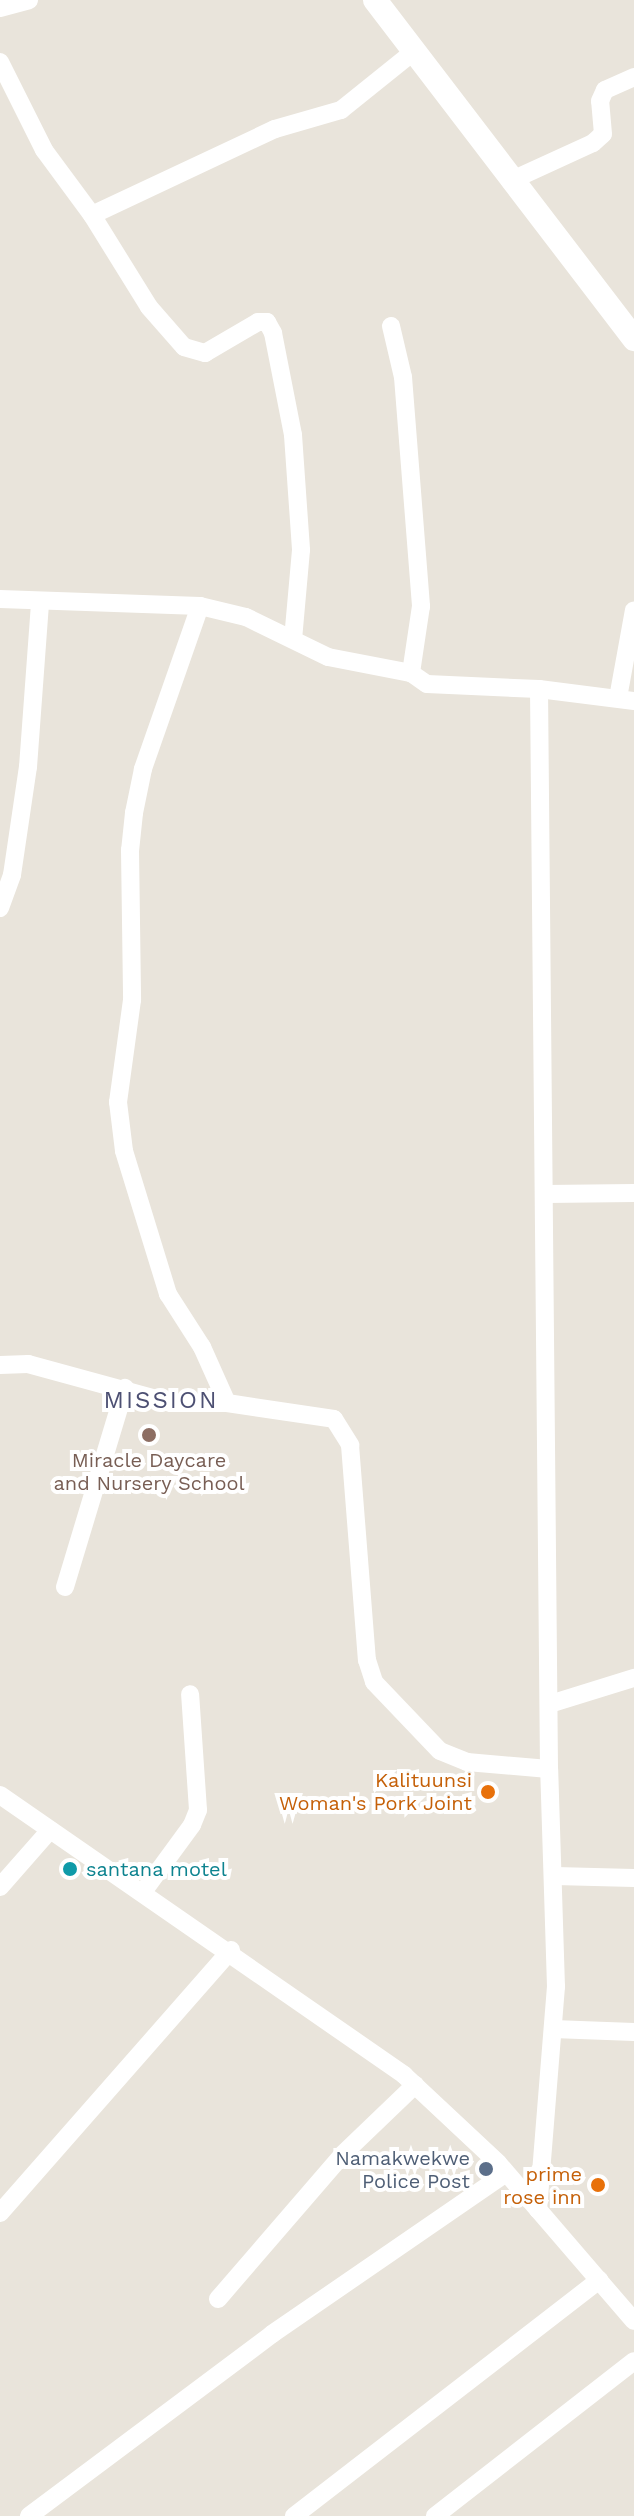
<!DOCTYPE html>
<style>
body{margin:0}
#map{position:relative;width:634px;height:2516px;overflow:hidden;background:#e9e4db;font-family:"Work Sans",sans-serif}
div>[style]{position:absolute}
.street>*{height:18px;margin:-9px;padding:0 9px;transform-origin:9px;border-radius:9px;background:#fff}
.secondary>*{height:24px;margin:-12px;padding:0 12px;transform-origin:12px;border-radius:12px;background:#fff}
.dots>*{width:22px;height:22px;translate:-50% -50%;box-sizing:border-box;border:4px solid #fff;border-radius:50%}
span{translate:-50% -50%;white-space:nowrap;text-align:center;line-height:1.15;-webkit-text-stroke:8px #fff;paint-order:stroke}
.education-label{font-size:20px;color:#785e54}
.food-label{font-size:20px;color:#c56008}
.right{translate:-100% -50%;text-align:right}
.culture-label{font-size:20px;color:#0d838f}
.left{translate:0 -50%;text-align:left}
.service-label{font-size:20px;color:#4e5e75}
.quarter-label{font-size:24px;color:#4d5073;letter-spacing:2px}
</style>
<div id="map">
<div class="street">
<i style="left:0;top:8px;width:30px;rotate:-15deg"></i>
<i style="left:0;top:62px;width:98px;rotate:63.4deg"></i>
<i style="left:44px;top:150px;width:81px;rotate:53.6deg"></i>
<i style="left:92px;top:215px;width:202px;rotate:-25.2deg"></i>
<i style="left:275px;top:129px;width:69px;rotate:-16.1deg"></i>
<i style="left:341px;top:110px;width:91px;rotate:-38.8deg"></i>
<i style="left:510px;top:181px;width:91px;rotate:-24.6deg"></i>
<i style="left:593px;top:143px;width:13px;rotate:-42deg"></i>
<i style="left:603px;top:134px;width:33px;rotate:-95deg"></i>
<i style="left:600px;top:101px;width:12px;rotate:-66deg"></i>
<i style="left:605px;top:90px;width:32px;rotate:-24deg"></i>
<i style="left:92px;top:215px;width:108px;rotate:58.2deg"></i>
<i style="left:149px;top:307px;width:53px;rotate:48.8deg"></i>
<i style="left:184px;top:347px;width:22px;rotate:16deg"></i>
<i style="left:205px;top:353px;width:61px;rotate:-30.3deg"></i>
<i style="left:258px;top:322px;width:9px"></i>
<i style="left:267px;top:322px;width:13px;rotate:61deg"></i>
<i style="left:273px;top:333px;width:104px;rotate:78.9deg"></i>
<i style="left:293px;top:435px;width:115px;rotate:86deg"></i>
<i style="left:301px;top:550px;width:89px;rotate:95.1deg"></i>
<i style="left:391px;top:326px;width:52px;rotate:76.8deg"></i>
<i style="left:403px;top:377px;width:230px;rotate:85.5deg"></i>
<i style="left:421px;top:606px;width:68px;rotate:98.5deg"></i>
<i style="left:0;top:599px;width:200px;rotate:2deg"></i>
<i style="left:200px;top:606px;width:47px;rotate:13.4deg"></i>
<i style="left:246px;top:617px;width:91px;rotate:26deg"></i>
<i style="left:328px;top:657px;width:85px;rotate:10.9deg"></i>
<i style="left:411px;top:673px;width:19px;rotate:35deg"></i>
<i style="left:427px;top:684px;width:112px;rotate:2.6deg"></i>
<i style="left:539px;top:689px;width:96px;rotate:7.2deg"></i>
<i style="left:200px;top:606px;width:173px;rotate:109.3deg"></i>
<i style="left:143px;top:769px;width:45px;rotate:101.6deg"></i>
<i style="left:134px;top:813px;width:37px;rotate:96deg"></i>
<i style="left:130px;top:850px;width:150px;rotate:89.2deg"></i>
<i style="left:132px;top:1000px;width:103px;rotate:97.8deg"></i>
<i style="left:118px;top:1102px;width:49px;rotate:83deg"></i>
<i style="left:124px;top:1151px;width:150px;rotate:72.9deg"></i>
<i style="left:168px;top:1294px;width:63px;rotate:57.3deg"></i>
<i style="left:202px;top:1347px;width:61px;rotate:65.9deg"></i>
<i style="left:618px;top:698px;width:89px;rotate:-79.7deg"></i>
<i style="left:0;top:908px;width:35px;rotate:-70deg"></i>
<i style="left:12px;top:875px;width:109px;rotate:-81.6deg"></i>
<i style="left:28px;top:767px;width:164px;rotate:-85.8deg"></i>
<i style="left:546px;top:1194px;width:88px;rotate:-0.7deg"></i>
<i style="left:0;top:1365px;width:28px;rotate:-2deg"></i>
<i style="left:28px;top:1364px;width:148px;rotate:15.3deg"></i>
<i style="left:171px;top:1403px;width:56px"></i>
<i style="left:227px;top:1403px;width:108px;rotate:8.5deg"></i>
<i style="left:334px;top:1419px;width:31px;rotate:58deg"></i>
<i style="left:350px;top:1445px;width:216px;rotate:85.5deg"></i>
<i style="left:367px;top:1660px;width:23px;rotate:72deg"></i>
<i style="left:374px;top:1682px;width:95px;rotate:46.3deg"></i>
<i style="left:440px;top:1751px;width:29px;rotate:22deg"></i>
<i style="left:467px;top:1762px;width:82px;rotate:4.9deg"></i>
<i style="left:65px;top:1587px;width:208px;rotate:-73.2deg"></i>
<i style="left:553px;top:1703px;width:85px;rotate:-17.2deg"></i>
<i style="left:0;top:1795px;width:492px;rotate:34.7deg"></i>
<i style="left:404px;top:2075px;width:129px;rotate:43.1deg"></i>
<i style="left:498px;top:2163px;width:208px;rotate:49.3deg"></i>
<i style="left:555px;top:1876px;width:79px;rotate:1.5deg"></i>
<i style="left:0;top:1887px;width:76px;rotate:-48.7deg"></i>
<i style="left:143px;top:1892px;width:83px;rotate:-53.8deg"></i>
<i style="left:192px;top:1825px;width:16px;rotate:-68deg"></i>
<i style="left:198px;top:1810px;width:116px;rotate:-93.9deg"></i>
<i style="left:553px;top:2029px;width:81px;rotate:2.1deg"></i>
<i style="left:538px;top:2210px;width:224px;rotate:-85.4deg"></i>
<i style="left:556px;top:1987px;width:218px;rotate:-91.8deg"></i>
<i style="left:549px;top:1769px;width:1080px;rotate:-90.53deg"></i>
<i style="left:0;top:2213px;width:350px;rotate:-48.7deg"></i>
<i style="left:218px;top:2299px;width:191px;rotate:-49.2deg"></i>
<i style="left:343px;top:2154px;width:100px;rotate:-43.8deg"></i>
<i style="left:29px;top:2516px;width:304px;rotate:-36.8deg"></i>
<i style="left:272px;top:2334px;width:284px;rotate:-34.5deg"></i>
<i style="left:294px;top:2516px;width:386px;rotate:-37.7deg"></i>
<i style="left:435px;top:2516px;width:252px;rotate:-37.9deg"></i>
</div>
<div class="secondary">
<i style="left:375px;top:0;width:427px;rotate:52.6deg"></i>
</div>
<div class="dots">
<i style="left:149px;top:1435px;background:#8d6e63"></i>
<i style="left:488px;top:1792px;background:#e8710a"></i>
<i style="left:70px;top:1869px;background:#0f9aa8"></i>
<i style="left:486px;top:2169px;background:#5c6f8a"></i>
<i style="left:598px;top:2185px;background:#e8710a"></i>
</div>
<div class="education-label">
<span style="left:149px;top:1472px">Miracle Daycare<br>and Nursery School</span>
</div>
<div class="food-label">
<span class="right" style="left:472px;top:1792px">Kalituunsi<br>Woman's Pork Joint</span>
<span class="right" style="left:582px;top:2186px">prime<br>rose inn</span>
</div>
<div class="culture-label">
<span class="left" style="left:86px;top:1869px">santana motel</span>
</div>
<div class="service-label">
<span class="right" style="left:470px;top:2170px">Namakwekwe<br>Police Post</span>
</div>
<div class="quarter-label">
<span style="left:161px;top:1401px">MISSION</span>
</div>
</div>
